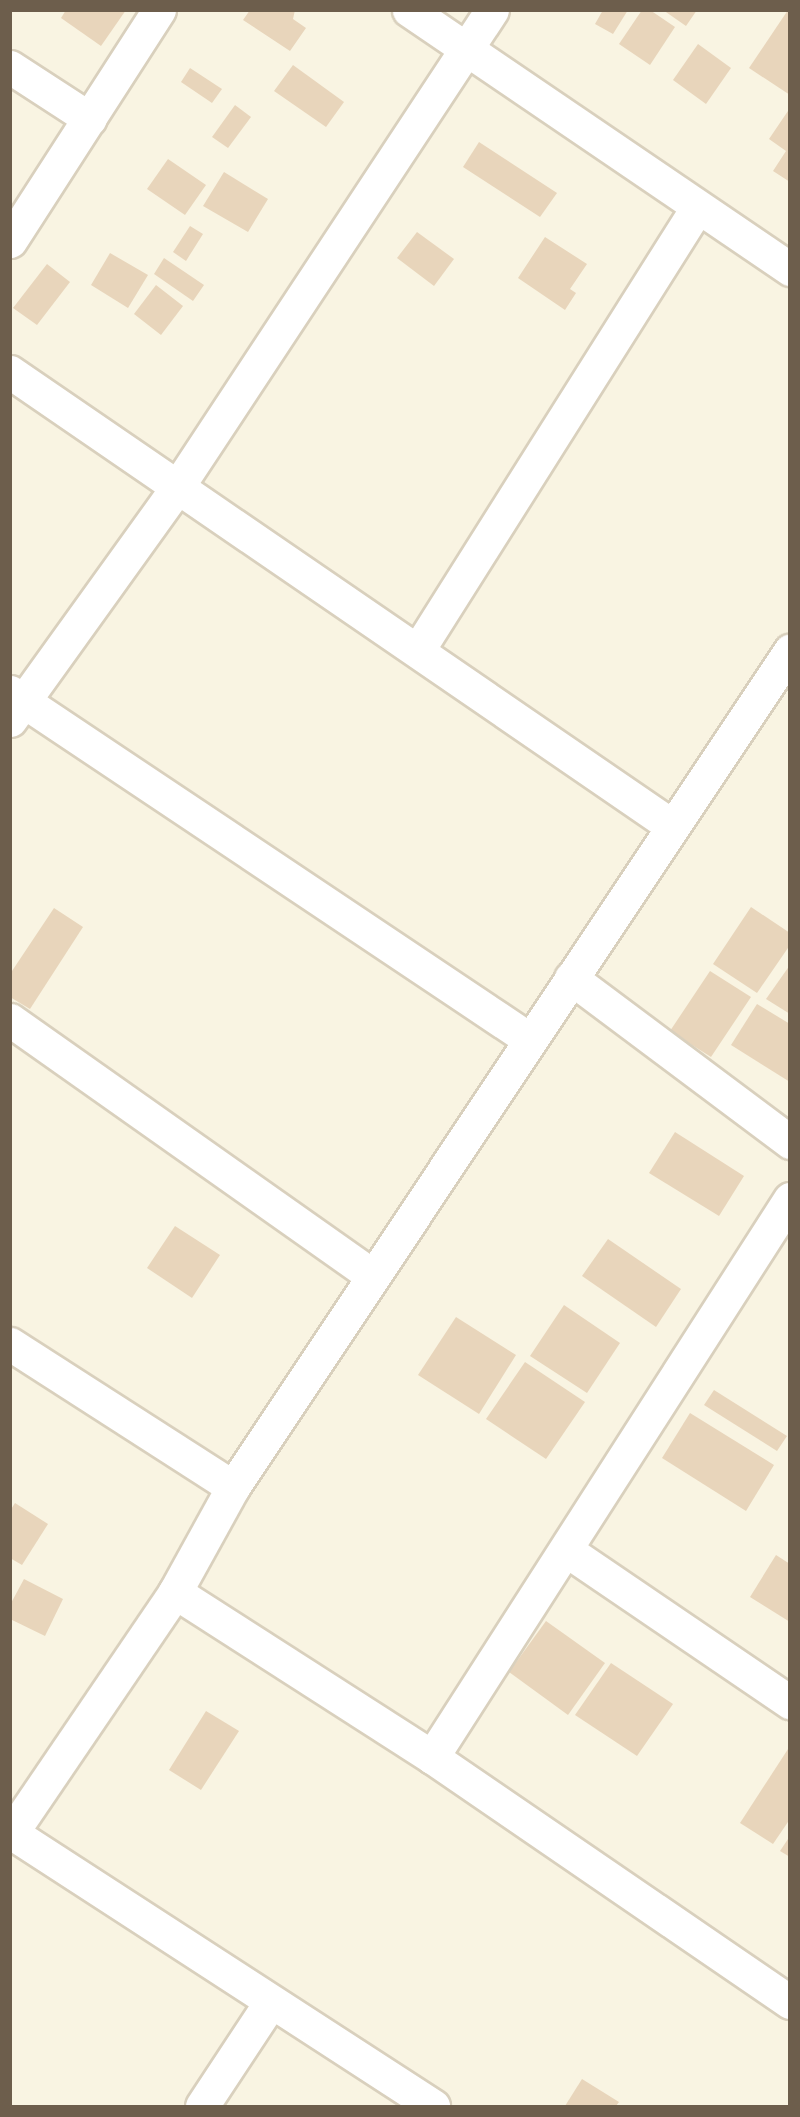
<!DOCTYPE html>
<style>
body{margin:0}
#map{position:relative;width:800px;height:2117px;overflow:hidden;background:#f9f4e2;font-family:Inter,sans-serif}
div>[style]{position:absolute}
.building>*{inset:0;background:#e8d5bb}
.roads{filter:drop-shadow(2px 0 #d9d0bd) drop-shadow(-2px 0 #d9d0bd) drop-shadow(0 2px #d9d0bd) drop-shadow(0 -2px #d9d0bd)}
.street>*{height:33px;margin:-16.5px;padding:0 16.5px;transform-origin:16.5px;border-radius:16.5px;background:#fff}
.secondary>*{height:33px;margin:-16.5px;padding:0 16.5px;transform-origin:16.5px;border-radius:16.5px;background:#fff}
span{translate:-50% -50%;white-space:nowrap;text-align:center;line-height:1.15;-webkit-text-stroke:4.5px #fcf8e8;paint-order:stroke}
.frame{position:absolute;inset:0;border:12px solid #6d5e4c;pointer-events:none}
</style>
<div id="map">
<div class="building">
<i style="clip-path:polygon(66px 10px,126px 10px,101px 46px,61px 18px)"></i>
<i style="clip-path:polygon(250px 10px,295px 10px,293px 19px,306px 28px,290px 51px,243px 20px)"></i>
<i style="clip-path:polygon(603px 10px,628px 10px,613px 34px,595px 24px)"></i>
<i style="clip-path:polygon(642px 10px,650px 10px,675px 27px,650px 65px,619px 44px)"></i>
<i style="clip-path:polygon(663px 10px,697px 10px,686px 26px)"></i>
<i style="clip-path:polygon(788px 10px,790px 10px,790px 95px,749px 68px)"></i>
<i style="clip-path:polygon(698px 44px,731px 68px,706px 104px,673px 80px)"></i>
<i style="clip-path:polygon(293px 65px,344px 102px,326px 127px,274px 91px)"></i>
<i style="clip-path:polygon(190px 68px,222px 89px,212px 103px,181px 82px)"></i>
<i style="clip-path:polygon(235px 105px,251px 117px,228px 148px,212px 137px)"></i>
<i style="clip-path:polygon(790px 108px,790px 182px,773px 171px,786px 151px,769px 139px)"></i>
<i style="clip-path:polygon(479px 142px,557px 193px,540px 217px,463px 167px)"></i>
<i style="clip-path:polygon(168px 159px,206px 185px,185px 215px,147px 189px)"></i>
<i style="clip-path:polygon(224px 172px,268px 199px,248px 232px,203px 206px)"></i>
<i style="clip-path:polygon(190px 226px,203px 234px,186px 261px,173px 252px)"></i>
<i style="clip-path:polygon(417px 232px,454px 259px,434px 286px,397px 258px)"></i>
<i style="clip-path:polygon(545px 237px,587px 264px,570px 289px,576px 293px,565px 310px,518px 278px)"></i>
<i style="clip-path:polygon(110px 253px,148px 275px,128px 308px,91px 285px)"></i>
<i style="clip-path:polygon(164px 258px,204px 285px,193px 301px,154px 274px)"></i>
<i style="clip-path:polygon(47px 264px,70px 282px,37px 325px,13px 308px)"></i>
<i style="clip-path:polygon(156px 285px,183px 306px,161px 335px,134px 314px)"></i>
<i style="clip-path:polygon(751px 907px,790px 933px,790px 945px,757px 993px,713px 964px)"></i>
<i style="clip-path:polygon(54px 908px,83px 927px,30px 1009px,10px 997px,10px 974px)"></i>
<i style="clip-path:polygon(790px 965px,790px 1014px,766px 999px)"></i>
<i style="clip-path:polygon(710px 971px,751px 997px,711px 1057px,670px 1031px)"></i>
<i style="clip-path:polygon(757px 1004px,790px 1024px,790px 1082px,731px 1045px)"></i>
<i style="clip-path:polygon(675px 1132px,744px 1176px,719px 1216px,649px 1173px)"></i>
<i style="clip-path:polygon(175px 1226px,220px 1255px,192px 1298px,147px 1268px)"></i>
<i style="clip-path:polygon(608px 1239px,681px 1289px,656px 1327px,582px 1276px)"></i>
<i style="clip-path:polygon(564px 1305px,620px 1343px,587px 1393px,530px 1356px)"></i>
<i style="clip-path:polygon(456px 1317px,516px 1355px,479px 1414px,418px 1375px)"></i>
<i style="clip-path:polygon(525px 1362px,585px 1402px,546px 1459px,486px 1419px)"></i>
<i style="clip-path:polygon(714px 1390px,787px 1436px,777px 1451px,704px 1405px)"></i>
<i style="clip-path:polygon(690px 1413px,774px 1465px,746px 1511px,662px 1458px)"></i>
<i style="clip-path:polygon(15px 1503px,48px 1524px,22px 1565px,10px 1558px,10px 1511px)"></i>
<i style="clip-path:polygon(776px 1555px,790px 1564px,790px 1622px,750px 1597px)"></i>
<i style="clip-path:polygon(24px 1579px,63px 1599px,45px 1636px,10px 1619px,10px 1605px)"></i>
<i style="clip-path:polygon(546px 1621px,605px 1663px,568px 1715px,509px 1672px)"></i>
<i style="clip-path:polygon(611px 1663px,673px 1704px,637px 1756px,575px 1715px)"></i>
<i style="clip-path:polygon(206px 1711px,239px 1731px,201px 1790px,169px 1770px)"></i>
<i style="clip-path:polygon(790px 1746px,790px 1819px,773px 1844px,740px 1823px)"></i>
<i style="clip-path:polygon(790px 1836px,790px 1857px,780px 1851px)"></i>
<i style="clip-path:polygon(582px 2079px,619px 2102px,616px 2106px,565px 2106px)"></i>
</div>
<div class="roads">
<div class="street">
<i style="left:409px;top:10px;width:461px;rotate:34.2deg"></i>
<i style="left:10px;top:67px;width:95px;rotate:33deg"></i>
<i style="left:10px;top:241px;width:275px;rotate:-57.2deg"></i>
<i style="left:10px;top:372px;width:803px;rotate:34.44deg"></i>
<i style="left:418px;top:650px;width:523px;rotate:-57.74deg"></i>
<i style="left:10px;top:692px;width:624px;rotate:33.77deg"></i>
<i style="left:10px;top:720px;width:288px;rotate:-54.3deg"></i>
<i style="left:178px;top:486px;width:570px;rotate:-56.59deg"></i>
<i style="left:571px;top:978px;width:274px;rotate:36.8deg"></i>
<i style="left:10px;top:1020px;width:444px;rotate:35.2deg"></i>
<i style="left:10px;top:1344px;width:265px;rotate:32.7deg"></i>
<i style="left:566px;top:1550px;width:271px;rotate:34.2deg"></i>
<i style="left:175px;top:1592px;width:305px;rotate:32.7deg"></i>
<i style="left:432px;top:1757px;width:434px;rotate:34.4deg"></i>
<i style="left:432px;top:1757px;width:663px;rotate:-57.32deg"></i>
<i style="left:12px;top:1833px;width:502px;rotate:32.96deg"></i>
<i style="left:202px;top:2106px;width:123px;rotate:-56.6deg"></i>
</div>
<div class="secondary">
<i style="left:10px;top:1835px;width:294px;rotate:-55.8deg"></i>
<i style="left:175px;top:1592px;width:120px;rotate:-61.1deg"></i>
<i style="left:233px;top:1487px;width:1005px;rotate:-56.33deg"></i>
</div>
</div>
<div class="frame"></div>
</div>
